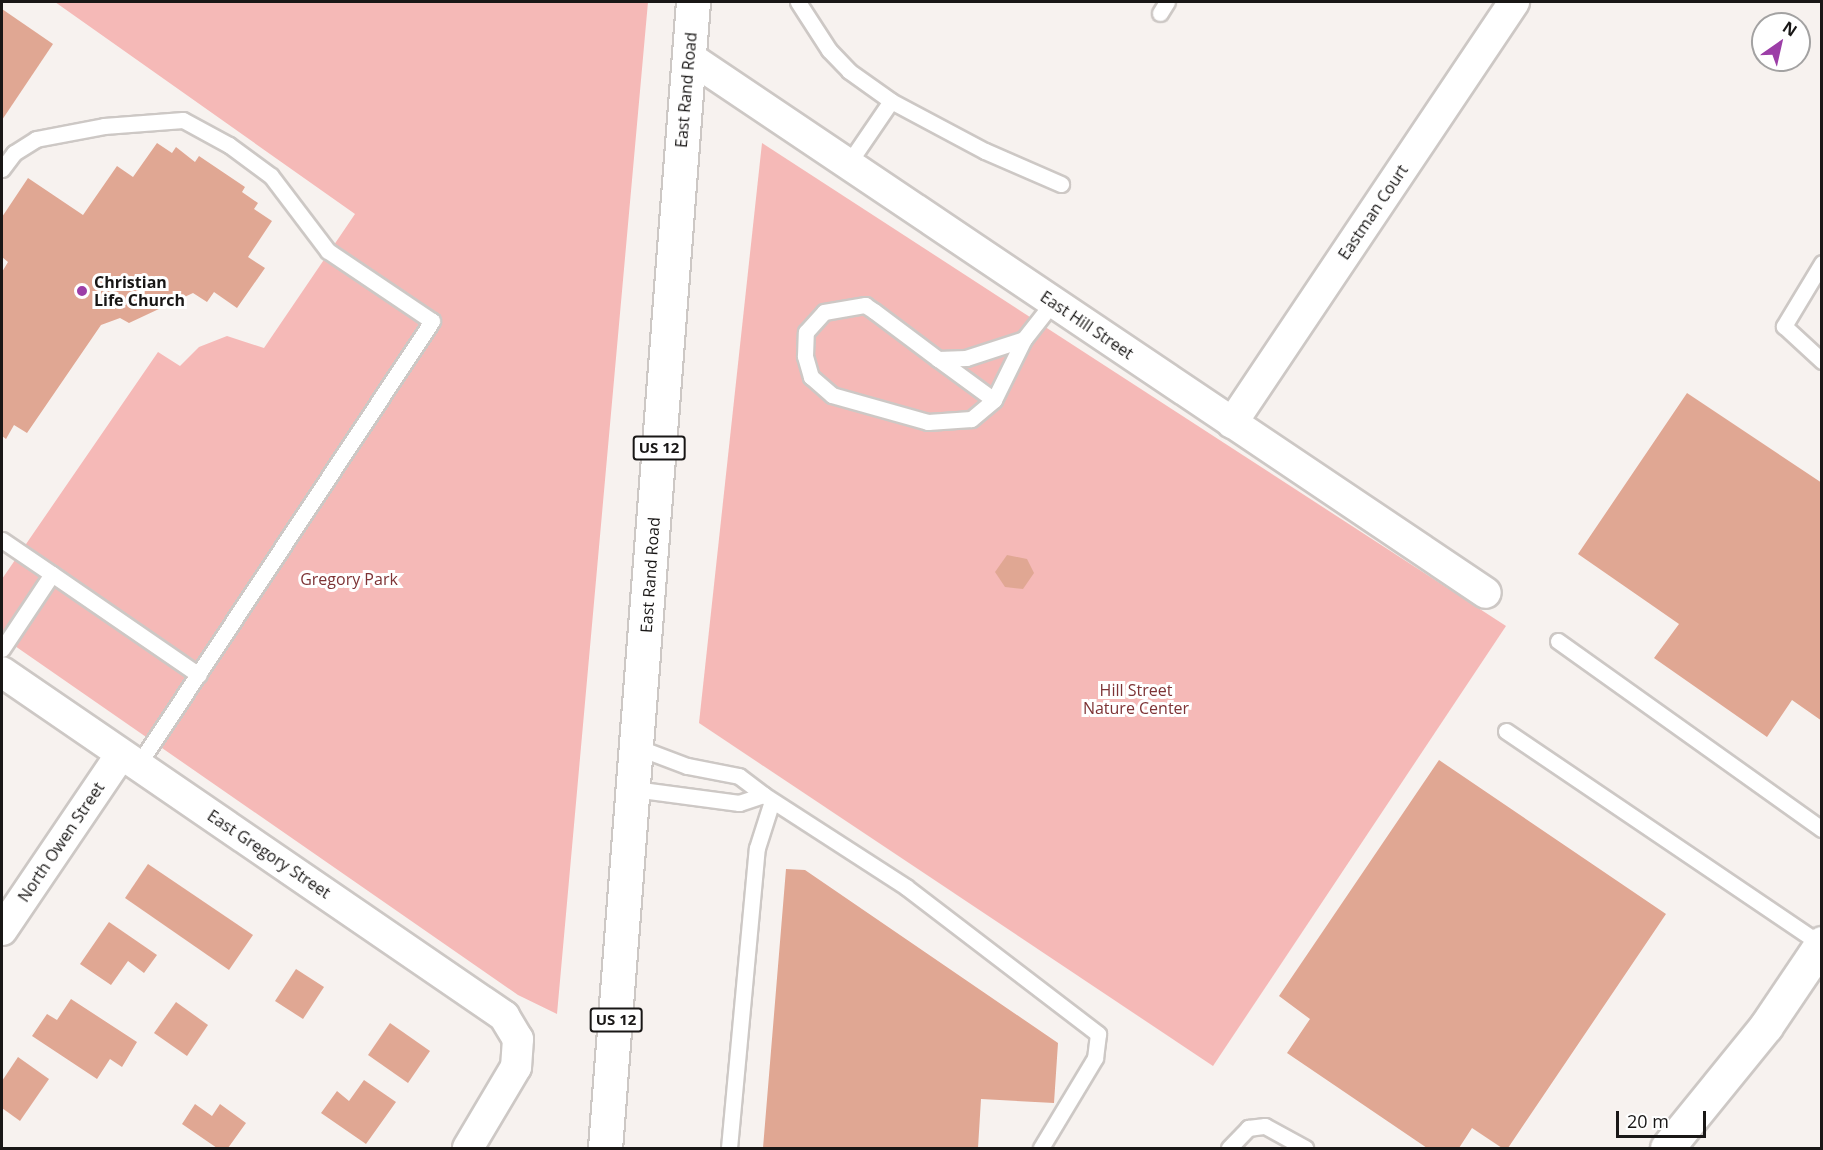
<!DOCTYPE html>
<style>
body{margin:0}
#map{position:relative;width:1823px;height:1150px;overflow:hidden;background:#f7f2ef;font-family:"Open Sans",sans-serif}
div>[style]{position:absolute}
.green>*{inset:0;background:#f5b9b7}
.building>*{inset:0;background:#e0a793}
.roads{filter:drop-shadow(2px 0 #cdc8c5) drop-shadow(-2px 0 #cdc8c5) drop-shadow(0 2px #cdc8c5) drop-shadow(0 -2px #cdc8c5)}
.service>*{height:15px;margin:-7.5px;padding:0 7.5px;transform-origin:7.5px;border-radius:7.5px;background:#fff}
.minor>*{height:30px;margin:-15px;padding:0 15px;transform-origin:15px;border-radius:15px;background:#fff}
.tertiary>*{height:33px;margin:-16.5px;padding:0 16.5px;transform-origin:16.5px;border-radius:16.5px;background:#fff}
.primary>*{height:33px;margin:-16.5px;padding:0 16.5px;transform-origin:16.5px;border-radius:16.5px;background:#fff}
.dots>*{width:16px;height:16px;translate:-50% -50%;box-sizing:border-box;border:3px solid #fff;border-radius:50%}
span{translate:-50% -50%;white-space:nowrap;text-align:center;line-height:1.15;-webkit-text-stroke:6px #fff;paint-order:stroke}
.shield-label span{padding:2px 4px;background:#fff;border:2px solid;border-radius:4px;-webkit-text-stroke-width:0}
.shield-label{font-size:15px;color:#191716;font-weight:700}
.street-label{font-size:16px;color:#191716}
.poi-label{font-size:16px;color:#191716;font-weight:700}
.left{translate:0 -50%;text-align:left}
.park-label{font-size:16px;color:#7d3335}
.frame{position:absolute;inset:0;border:3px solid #191716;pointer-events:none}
.north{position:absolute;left:1751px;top:12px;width:60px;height:60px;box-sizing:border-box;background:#fff;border:2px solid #a3a2a2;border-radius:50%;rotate:34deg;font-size:16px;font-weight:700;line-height:24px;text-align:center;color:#191716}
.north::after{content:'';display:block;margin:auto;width:21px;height:27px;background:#9c3ea7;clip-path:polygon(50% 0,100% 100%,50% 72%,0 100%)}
.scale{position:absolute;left:1616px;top:1111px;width:90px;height:27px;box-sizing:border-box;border:3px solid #191716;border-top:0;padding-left:8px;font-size:18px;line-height:21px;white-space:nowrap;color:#191716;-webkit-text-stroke:4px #fff;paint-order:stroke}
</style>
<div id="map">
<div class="green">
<i style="clip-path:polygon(55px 2px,648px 2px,557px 1014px,518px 995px,2px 637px,2px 579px,158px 352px,180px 366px,199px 347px,227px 336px,264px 348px,355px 214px)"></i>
<i style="clip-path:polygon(762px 143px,1506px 626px,1213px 1066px,699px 723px)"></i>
</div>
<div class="building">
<i style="clip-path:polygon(2px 9px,53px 44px,2px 120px)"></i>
<i style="clip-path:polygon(157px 143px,172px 153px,176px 147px,195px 162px,199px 156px,245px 187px,242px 192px,258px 203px,254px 209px,272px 221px,248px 257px,265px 268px,237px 308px,214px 292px,207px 302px,193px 293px,129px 323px,120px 318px,101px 325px,27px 433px,14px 425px,6px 439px,2px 436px,2px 272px,8px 262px,2px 257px,2px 217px,28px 178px,83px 215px,117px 166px,133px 177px)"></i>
<i style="clip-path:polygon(1687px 393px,1822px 483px,1822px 721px,1792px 700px,1767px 737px,1654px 658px,1679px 624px,1578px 554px)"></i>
<i style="clip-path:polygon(1007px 555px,1027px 559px,1034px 573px,1023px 589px,1005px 587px,995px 572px)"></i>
<i style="clip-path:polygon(1439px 760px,1666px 914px,1508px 1148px,1502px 1148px,1472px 1128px,1459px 1148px,1427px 1148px,1287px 1053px,1310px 1019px,1279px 996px)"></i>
<i style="clip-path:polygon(148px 864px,253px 935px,229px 970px,125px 898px)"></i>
<i style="clip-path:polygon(786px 869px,805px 870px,1058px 1043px,1054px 1103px,981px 1099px,978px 1148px,763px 1148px)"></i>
<i style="clip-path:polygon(109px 922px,157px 955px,144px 973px,128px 961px,111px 985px,80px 964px)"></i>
<i style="clip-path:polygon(296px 969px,324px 987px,303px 1019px,275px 1001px)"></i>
<i style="clip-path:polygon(71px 999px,137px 1042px,122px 1067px,110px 1059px,97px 1079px,32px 1036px,47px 1014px,57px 1020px)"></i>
<i style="clip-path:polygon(176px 1002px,208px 1025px,187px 1056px,154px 1033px)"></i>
<i style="clip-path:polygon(390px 1023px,430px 1051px,408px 1083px,368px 1055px)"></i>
<i style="clip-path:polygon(18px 1057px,49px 1079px,20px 1121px,2px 1108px,2px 1081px)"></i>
<i style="clip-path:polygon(364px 1080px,396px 1102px,366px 1144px,321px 1113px,337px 1091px,349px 1101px)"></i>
<i style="clip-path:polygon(195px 1104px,212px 1116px,220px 1104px,246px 1123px,228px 1148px,217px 1148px,182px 1124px)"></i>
</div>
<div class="roads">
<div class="service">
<i style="left:798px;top:2px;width:57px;rotate:57.1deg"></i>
<i style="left:829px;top:50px;width:29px;rotate:46deg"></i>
<i style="left:849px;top:71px;width:52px;rotate:35.5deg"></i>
<i style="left:891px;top:101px;width:106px;rotate:28deg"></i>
<i style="left:985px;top:151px;width:83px;rotate:23.5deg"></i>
<i style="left:1160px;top:13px;width:13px;rotate:-58deg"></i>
<i style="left:848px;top:164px;width:76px;rotate:-55.7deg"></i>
<i style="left:2px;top:169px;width:20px;rotate:-53deg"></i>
<i style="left:14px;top:153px;width:26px;rotate:-32deg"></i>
<i style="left:36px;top:139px;width:69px;rotate:-10.8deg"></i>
<i style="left:104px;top:126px;width:79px;rotate:-4.3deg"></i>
<i style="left:183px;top:120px;width:52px;rotate:28.5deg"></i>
<i style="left:229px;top:145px;width:52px;rotate:36.4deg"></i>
<i style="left:271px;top:176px;width:94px;rotate:52.8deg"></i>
<i style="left:328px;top:251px;width:125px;rotate:33.9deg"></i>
<i style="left:432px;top:321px;width:533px;rotate:123.51deg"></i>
<i style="left:1822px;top:263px;width:74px;rotate:121.1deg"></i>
<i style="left:1784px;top:326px;width:52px;rotate:42.6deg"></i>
<i style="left:1024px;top:339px;width:47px;rotate:-51.9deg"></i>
<i style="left:938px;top:359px;width:28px;rotate:-2deg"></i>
<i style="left:966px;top:358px;width:61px;rotate:-18.1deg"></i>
<i style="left:1024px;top:339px;width:68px;rotate:116.2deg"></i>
<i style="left:994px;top:400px;width:30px;rotate:140deg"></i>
<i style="left:971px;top:419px;width:43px;rotate:176deg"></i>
<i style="left:928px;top:422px;width:100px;rotate:-164.3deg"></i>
<i style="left:832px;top:395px;width:28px;rotate:-139deg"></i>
<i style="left:811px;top:377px;width:22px;rotate:-106deg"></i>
<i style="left:805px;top:356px;width:24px;rotate:-88deg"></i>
<i style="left:806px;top:332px;width:27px;rotate:-48deg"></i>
<i style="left:824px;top:312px;width:42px;rotate:-9.7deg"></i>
<i style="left:865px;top:305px;width:11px;rotate:34deg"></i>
<i style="left:874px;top:311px;width:80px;rotate:36.9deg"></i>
<i style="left:938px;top:359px;width:69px;rotate:36.2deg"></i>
<i style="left:2px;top:540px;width:60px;rotate:34.2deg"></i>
<i style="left:52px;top:574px;width:90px;rotate:123.7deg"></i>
<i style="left:52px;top:574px;width:178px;rotate:34.5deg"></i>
<i style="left:1558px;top:641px;width:324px;rotate:35.5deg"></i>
<i style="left:1506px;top:731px;width:380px;rotate:34.1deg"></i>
<i style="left:634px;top:789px;width:106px;rotate:7.6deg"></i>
<i style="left:739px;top:803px;width:26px;rotate:-18deg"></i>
<i style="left:764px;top:795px;width:31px;rotate:-143deg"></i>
<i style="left:739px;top:776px;width:53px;rotate:-169.1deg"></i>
<i style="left:687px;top:766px;width:53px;rotate:-159.2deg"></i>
<i style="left:764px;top:795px;width:169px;rotate:32.9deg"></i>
<i style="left:906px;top:887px;width:242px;rotate:37.4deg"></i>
<i style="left:1098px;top:1034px;width:24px;rotate:97deg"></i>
<i style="left:1095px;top:1058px;width:105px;rotate:121deg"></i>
<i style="left:729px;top:1148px;width:301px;rotate:-84.7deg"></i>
<i style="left:757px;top:848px;width:49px;rotate:-72.3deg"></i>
<i style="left:1229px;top:1148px;width:28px;rotate:-46deg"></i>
<i style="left:1248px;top:1128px;width:17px;rotate:-7deg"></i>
<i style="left:1265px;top:1126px;width:46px;rotate:28.8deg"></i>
</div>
<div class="minor">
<i style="left:689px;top:57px;width:960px;rotate:33.92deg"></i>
<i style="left:1232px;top:423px;width:507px;rotate:-56.18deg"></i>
<i style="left:2px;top:672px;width:609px;rotate:34.42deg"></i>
<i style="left:504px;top:1016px;width:27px;rotate:59deg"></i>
<i style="left:518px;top:1039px;width:28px;rotate:94deg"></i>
<i style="left:516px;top:1067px;width:94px;rotate:120.7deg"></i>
<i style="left:2px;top:930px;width:212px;rotate:-55.9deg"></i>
</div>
<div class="tertiary">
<i style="left:1667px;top:1148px;width:157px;rotate:-50.9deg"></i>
<i style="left:1766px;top:1026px;width:100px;rotate:-56deg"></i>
</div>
<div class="primary">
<i style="left:605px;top:1148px;width:1149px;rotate:-85.61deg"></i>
</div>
</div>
<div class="dots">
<i style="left:82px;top:291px;background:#9c3ea7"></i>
</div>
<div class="shield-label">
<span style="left:659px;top:448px">US 12</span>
<span style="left:616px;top:1020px">US 12</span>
</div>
<div class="street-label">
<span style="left:686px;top:90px;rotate:-85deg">East Rand Road</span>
<span style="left:1373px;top:212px;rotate:-56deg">Eastman Court</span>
<span style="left:1087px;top:325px;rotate:34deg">East Hill Street</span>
<span style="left:650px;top:575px;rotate:-86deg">East Rand Road</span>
<span style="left:61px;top:842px;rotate:-56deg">North Owen Street</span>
<span style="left:269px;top:854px;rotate:34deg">East Gregory Street</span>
</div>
<div class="poi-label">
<span class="left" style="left:94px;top:291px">Christian<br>Life Church</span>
</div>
<div class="park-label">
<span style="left:349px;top:579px">Gregory Park</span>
<span style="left:1136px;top:699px">Hill Street<br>Nature Center</span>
</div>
<div class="frame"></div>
<div class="north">N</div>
<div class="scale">20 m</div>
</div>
